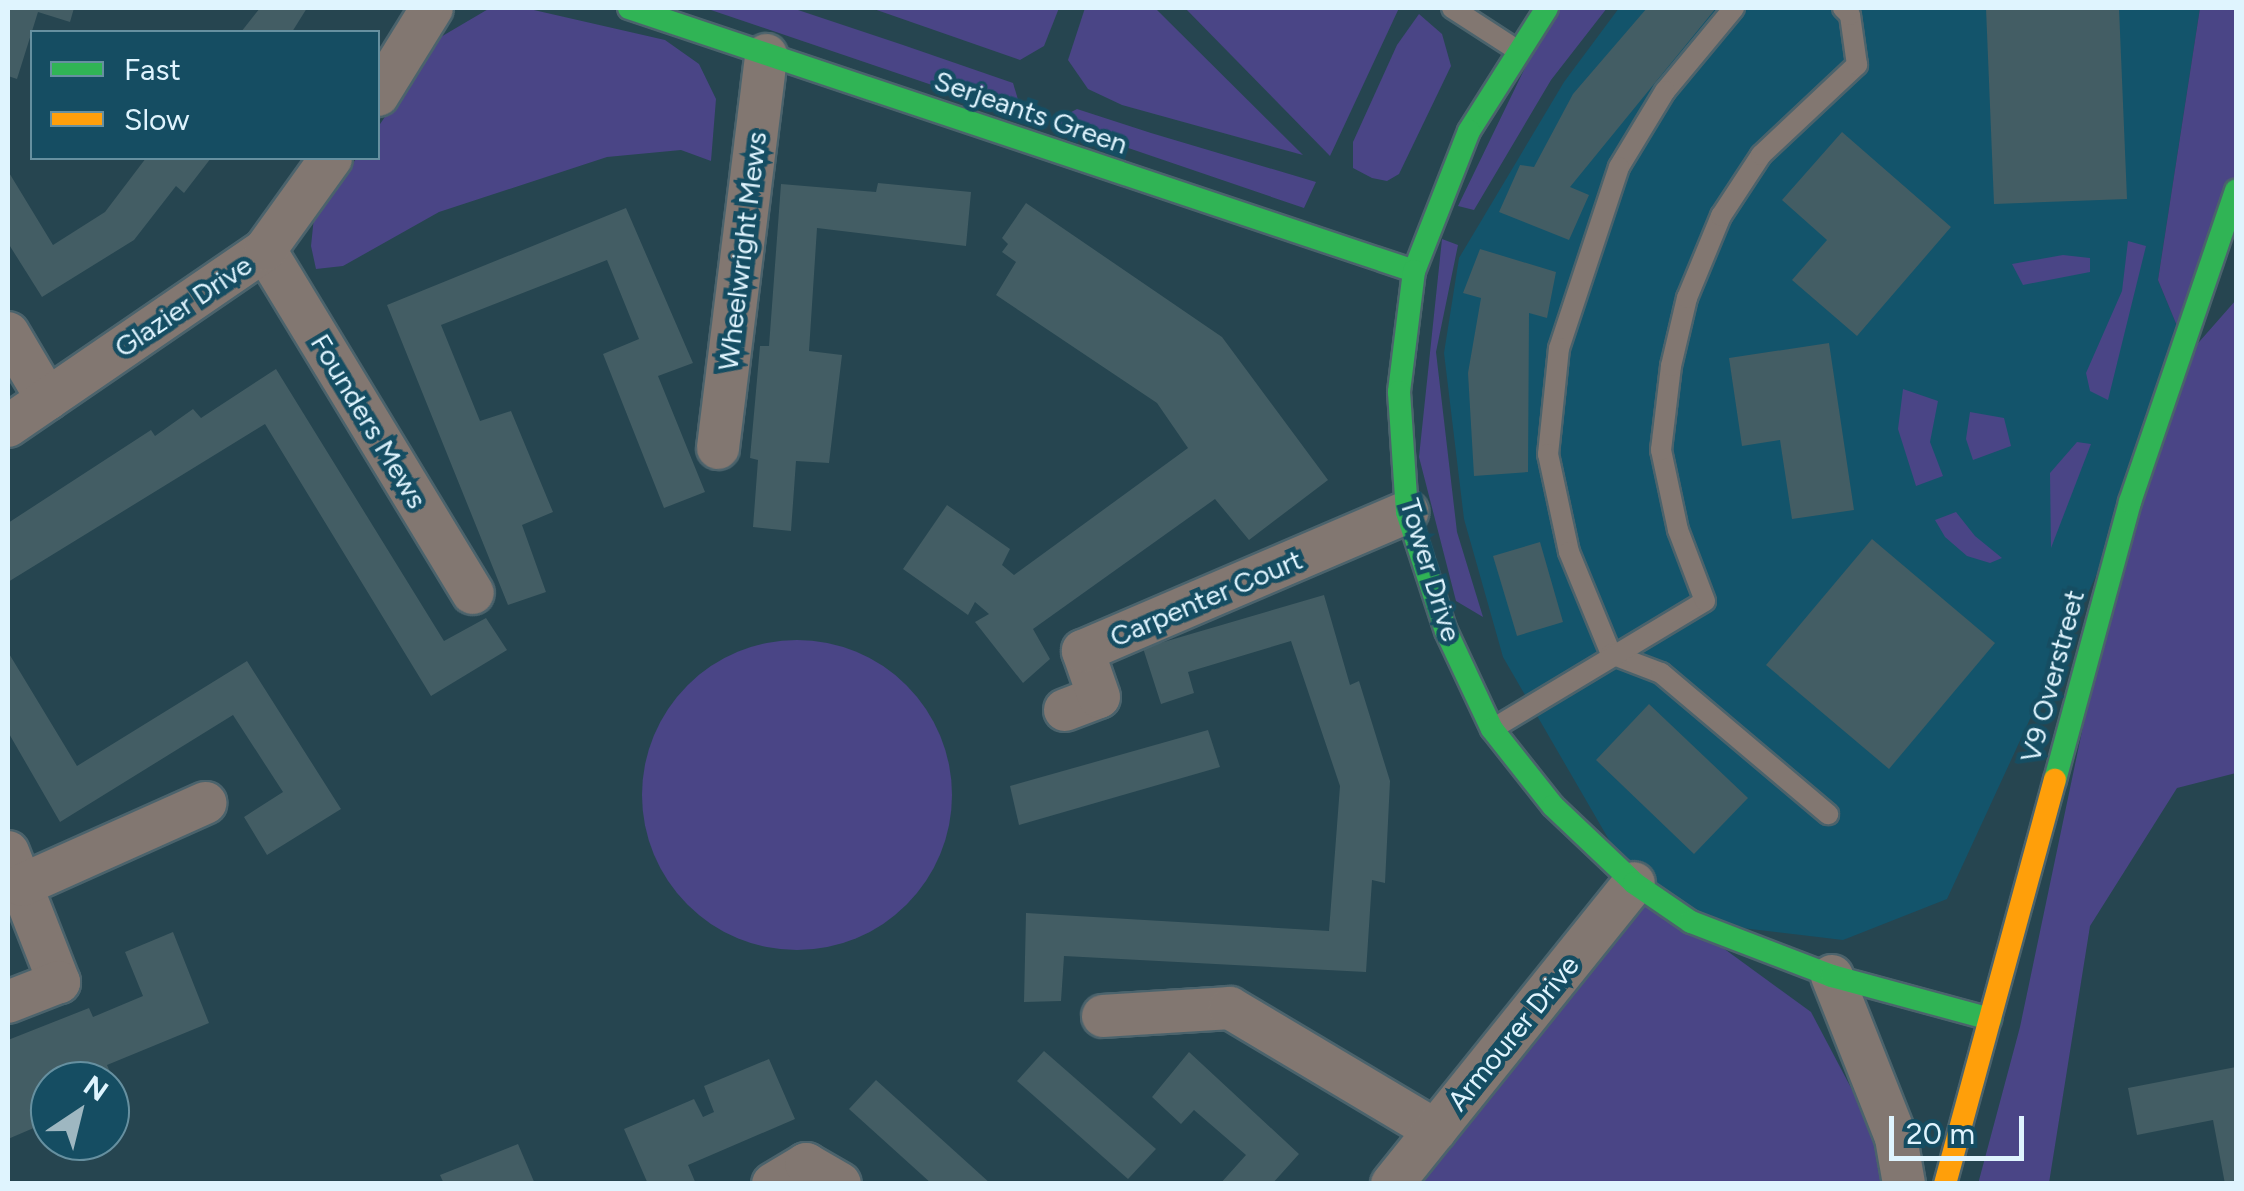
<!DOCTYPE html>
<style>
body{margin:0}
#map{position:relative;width:2244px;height:1191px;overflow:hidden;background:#264550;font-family:Figtree,sans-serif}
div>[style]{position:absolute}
.built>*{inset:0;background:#13546b}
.green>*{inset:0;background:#4a4586}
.round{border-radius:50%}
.building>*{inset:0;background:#435d64}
.roads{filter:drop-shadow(2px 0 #4b636c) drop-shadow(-2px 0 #4b636c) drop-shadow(0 2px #4b636c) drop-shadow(0 -2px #4b636c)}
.lane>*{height:20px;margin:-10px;padding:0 10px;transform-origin:10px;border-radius:10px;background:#827771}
.street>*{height:42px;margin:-21px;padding:0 21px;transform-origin:21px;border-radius:21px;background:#827771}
.fast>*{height:22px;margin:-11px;padding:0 11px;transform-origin:11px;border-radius:11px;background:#30b455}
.slow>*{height:22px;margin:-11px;padding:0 11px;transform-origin:11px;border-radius:11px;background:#ff9f0a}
span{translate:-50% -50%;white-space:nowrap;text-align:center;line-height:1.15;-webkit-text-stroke:9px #154d62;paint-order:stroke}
.street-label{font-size:28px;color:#dff4fe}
.frame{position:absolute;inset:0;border:10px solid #dff4fe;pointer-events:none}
.legend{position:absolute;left:30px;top:30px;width:350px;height:130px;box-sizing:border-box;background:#154d62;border:2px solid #6690a0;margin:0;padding:12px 18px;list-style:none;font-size:30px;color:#dff4fe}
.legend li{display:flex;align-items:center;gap:20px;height:50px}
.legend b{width:50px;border:2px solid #6690a0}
.north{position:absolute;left:30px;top:1061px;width:100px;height:100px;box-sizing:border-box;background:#154d62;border:2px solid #6690a0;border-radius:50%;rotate:35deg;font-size:28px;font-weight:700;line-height:40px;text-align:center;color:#dff4fe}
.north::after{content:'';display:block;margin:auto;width:35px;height:45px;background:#9eb7c1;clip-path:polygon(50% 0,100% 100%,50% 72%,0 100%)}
.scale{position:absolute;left:1889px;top:1116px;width:135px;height:45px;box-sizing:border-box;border:5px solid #dff4fe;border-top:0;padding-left:12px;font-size:30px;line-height:35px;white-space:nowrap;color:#dff4fe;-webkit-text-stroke:8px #154d62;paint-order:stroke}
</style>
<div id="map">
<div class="built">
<i style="clip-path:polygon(1619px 8px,2200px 8px,2158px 280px,2182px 338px,2130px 502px,1947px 899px,1843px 940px,1691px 922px,1634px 883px,1503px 657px,1464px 519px,1444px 353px,1459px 258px,1564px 82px)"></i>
</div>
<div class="green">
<i style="clip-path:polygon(490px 8px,525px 8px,665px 40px,699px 64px,716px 99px,711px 161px,681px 150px,607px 157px,439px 212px,343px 266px,316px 269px,311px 246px,315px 207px,357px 158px,378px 158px,378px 127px,439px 38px)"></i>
<i style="clip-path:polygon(705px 8px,792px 8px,903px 45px,1013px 83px,1023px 116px)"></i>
<i style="clip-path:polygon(871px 8px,1059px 8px,1044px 46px,1020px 60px)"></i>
<i style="clip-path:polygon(1085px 8px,1155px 8px,1303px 155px,1122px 105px,1088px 89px,1068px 60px)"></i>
<i style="clip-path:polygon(1185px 8px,1399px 8px,1330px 156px)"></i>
<i style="clip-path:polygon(1554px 8px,1607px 8px,1551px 80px,1474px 210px,1458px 206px)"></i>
<i style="clip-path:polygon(2200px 8px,2236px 8px,2236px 191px,2182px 338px,2158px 280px)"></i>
<i style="clip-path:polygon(1419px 14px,1442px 34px,1451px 66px,1399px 174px,1387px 181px,1372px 178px,1353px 168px,1353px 142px,1397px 45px)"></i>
<i style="clip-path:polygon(1077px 109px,1151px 133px,1316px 182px,1304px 208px,1052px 122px)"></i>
<i style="clip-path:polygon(1442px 239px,1458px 245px,1436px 352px,1457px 532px,1483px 617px,1456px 601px,1419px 457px)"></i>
<i style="clip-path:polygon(2128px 241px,2146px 246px,2108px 400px,2090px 391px,2086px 373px,2122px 291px)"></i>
<i style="clip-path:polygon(2063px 255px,2090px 258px,2090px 272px,2023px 285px,2012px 264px)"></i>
<i style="clip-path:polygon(2236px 300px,2236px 773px,2177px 788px,2090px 926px,2049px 1183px,1978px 1184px,2020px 1027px,2130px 502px,2170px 375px)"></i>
<i style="clip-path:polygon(1903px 389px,1938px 401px,1930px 442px,1943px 476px,1916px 486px,1898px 429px)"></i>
<i style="clip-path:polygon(1970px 412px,2004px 418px,2011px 446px,1973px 460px,1966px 439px)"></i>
<i style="clip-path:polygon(2077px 442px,2091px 444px,2051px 548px,2050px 473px)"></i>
<i style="clip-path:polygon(1956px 512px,1975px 536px,2002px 558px,1990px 563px,1967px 556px,1945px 537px,1935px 520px)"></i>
<i class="round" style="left:642px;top:640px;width:310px;height:310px"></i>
<i style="clip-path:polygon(1634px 883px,1811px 1012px,1877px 1137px,1891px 1184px,1392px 1184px)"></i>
</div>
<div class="building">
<i style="clip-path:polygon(8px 8px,74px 8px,70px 22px,38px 12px,17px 79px,8px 76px)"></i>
<i style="clip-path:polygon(260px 8px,307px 8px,292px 32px,241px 32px)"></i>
<i style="clip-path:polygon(1647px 8px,1716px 8px,1570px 187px,1589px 195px,1569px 240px,1499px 212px,1520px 165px,1534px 167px,1573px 94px)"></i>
<i style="clip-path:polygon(1986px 8px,2119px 8px,2127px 199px,1994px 204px)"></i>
<i style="clip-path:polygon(1842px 132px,1951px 227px,1857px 336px,1792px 280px,1827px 240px,1782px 200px)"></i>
<i style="clip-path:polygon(146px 158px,211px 158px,184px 193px,176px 186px,134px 240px,42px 297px,8px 243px,8px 171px,53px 245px,105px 212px)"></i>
<i style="clip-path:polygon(878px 183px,971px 192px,966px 246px,817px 228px,809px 351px,842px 355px,829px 463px,796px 461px,791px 531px,753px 527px,758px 460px,750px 458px,760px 346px,769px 346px,781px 184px,876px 192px)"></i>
<i style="clip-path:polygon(1026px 203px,1222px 337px,1328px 480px,1249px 540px,1215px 499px,1033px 629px,1050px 659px,1023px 683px,975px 622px,989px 614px,975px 602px,968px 615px,903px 569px,947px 505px,1010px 549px,1002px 565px,1014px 575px,1188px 448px,1157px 403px,996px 295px,1016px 262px,1002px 252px,1008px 244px,1002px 238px)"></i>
<i style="clip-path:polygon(626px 208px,693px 363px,658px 376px,705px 492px,664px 508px,603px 354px,639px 339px,607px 260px,441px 325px,480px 421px,511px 411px,553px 512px,522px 525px,546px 592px,508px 605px,387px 305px)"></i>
<i style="clip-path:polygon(1480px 249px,1556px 272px,1547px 318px,1529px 313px,1528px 472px,1474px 476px,1468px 373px,1481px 298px,1463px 293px)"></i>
<i style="clip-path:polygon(1829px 343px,1854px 510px,1792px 519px,1780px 440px,1742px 446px,1729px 358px)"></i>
<i style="clip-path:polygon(276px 369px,444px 641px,486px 618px,507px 650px,431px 696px,265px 424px,8px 582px,8px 523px,151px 430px,155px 436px,193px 409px,201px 418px)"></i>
<i style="clip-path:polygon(1872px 539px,1995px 643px,1889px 769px,1766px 665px)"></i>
<i style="clip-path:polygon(1540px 542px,1563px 622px,1517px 636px,1493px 556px)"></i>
<i style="clip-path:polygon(1324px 595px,1350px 685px,1359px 681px,1390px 781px,1385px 883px,1372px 880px,1366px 972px,1064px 956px,1061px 1001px,1024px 1002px,1026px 913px,1329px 931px,1340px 786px,1291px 641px,1188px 672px,1194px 693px,1161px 704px,1143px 648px)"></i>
<i style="clip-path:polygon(8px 652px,77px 766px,247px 661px,341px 809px,267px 855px,244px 817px,283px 792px,233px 715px,60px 822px,8px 732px)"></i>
<i style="clip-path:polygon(1649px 704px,1748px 798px,1694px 854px,1596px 760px)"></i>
<i style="clip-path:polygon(1208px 730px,1220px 767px,1019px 825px,1010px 786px)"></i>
<i style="clip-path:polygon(173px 932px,209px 1023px,107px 1065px,119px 1093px,110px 1097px,110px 1081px,50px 1081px,50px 1121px,8px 1139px,8px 1040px,89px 1008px,93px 1017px,143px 996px,125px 952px)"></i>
<i style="clip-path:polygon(1044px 1051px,1156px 1149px,1128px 1179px,1017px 1081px)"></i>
<i style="clip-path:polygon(1189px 1052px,1299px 1154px,1272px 1184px,1220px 1184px,1246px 1155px,1194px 1110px,1181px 1124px,1152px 1097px)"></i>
<i style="clip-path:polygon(769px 1059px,795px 1119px,688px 1165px,696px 1184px,648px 1184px,624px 1129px,694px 1099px,703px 1117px,714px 1112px,704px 1086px)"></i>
<i style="clip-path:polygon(2236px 1067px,2236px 1184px,2225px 1184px,2213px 1120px,2137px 1135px,2128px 1088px)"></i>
<i style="clip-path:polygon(876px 1080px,991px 1184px,932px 1184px,849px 1109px)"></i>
<i style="clip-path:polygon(518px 1144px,535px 1184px,444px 1184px,440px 1175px)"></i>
</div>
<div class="roads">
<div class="lane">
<i style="left:1452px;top:8px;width:77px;rotate:32.9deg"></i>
<i style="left:1734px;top:8px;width:108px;rotate:129.7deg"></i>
<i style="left:1665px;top:91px;width:89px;rotate:121.2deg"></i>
<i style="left:1619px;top:167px;width:191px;rotate:108.3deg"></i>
<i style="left:1559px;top:348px;width:107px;rotate:95.9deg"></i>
<i style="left:1548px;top:454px;width:100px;rotate:77.9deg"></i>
<i style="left:1569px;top:552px;width:110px;rotate:67.6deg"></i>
<i style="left:1611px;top:654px;width:53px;rotate:20.8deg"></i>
<i style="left:1661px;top:673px;width:219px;rotate:40.2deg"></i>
<i style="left:1494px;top:728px;width:246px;rotate:-31deg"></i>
<i style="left:1705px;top:601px;width:76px;rotate:-110.8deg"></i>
<i style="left:1678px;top:530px;width:82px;rotate:-102deg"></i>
<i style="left:1661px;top:450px;width:85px;rotate:-83.2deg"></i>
<i style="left:1671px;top:366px;width:70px;rotate:-76.8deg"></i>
<i style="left:1687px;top:298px;width:89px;rotate:-67.5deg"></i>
<i style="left:1721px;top:216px;width:73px;rotate:-56.7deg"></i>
<i style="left:1761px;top:155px;width:132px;rotate:-43.2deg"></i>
<i style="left:1857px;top:65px;width:50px;rotate:-98deg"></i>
<i style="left:1850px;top:15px;width:10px;rotate:-135deg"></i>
</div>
<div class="street">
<i style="left:378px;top:95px;width:102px;rotate:-58.2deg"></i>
<i style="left:265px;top:250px;width:401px;rotate:58.8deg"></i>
<i style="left:8px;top:333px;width:77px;rotate:59.4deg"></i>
<i style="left:8px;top:426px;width:311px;rotate:-34.4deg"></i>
<i style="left:265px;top:250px;width:113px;rotate:-54.3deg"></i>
<i style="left:718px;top:448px;width:396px;rotate:-83deg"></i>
<i style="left:1065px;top:710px;width:36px;rotate:-21deg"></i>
<i style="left:1099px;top:697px;width:49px;rotate:-109.2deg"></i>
<i style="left:1083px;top:651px;width:353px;rotate:-23.2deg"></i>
<i style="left:8px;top:852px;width:140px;rotate:68.6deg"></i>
<i style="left:59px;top:982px;width:55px;rotate:158.6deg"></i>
<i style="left:22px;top:885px;width:201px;rotate:-24.1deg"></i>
<i style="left:1832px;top:976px;width:174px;rotate:68.4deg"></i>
<i style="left:1896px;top:1138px;width:47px;rotate:80.1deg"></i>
<i style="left:1103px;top:1016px;width:127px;rotate:-3.6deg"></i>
<i style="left:1230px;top:1008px;width:239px;rotate:30.8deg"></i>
<i style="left:773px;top:1184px;width:39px;rotate:-31deg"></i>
<i style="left:806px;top:1164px;width:39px;rotate:30deg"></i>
<i style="left:1392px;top:1184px;width:386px;rotate:-51.2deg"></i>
</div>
<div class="fast">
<i style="left:629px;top:8px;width:828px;rotate:18.52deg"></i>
<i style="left:1547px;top:8px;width:146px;rotate:122.4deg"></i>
<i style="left:1469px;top:131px;width:150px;rotate:111.4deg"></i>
<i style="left:1414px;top:271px;width:122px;rotate:97.1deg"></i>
<i style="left:1399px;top:392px;width:120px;rotate:86.2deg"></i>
<i style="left:1407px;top:512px;width:125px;rotate:71.9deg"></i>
<i style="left:1446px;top:631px;width:108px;rotate:64.9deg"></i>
<i style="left:1492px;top:729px;width:98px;rotate:51.6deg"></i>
<i style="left:1553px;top:806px;width:112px;rotate:43.5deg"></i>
<i style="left:1634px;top:883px;width:69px;rotate:34.4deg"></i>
<i style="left:1691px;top:922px;width:151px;rotate:21deg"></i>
<i style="left:1832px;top:976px;width:164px;rotate:15.2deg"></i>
<i style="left:2055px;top:780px;width:288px;rotate:-74.9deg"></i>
<i style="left:2130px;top:502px;width:329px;rotate:-71.2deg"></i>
</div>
<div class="slow">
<i style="left:1945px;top:1184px;width:419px;rotate:-74.8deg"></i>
</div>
</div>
<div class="street-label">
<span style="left:1031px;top:112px;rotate:19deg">Serjeants Green</span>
<span style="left:742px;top:251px;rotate:-83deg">Wheelwright Mews</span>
<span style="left:183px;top:306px;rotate:-34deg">Glazier Drive</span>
<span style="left:369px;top:421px;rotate:59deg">Founders Mews</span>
<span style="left:1431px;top:570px;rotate:73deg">Tower Drive</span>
<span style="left:1206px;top:598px;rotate:-23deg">Carpenter Court</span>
<span style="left:2052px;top:676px;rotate:-75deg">V9 Overstreet</span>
<span style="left:1513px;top:1033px;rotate:-51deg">Armourer Drive</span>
</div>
<div class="frame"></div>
<ul class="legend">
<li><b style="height:12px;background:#30b455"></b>Fast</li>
<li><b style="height:12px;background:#ff9f0a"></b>Slow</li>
</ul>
<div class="north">N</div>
<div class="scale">20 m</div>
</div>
